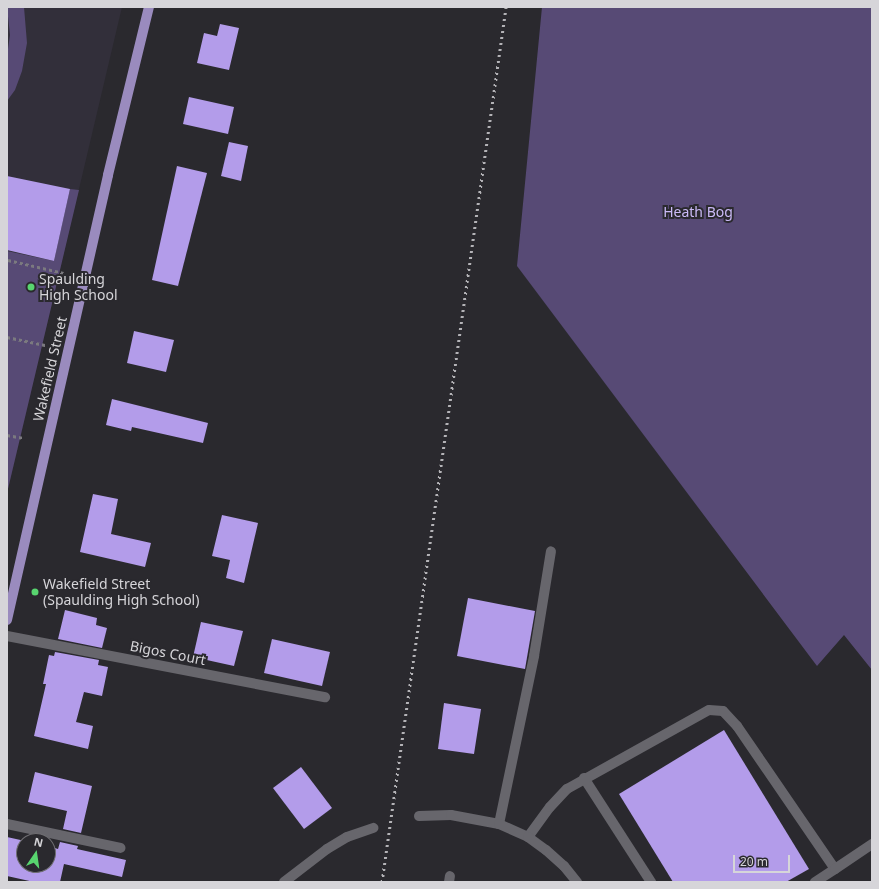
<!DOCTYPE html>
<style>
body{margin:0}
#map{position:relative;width:879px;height:889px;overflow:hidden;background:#2a292e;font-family:"Noto Sans",sans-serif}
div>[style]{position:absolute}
.built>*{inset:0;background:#322f3a}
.green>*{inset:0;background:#574a75}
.building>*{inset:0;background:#b39cea}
.path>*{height:2.5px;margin-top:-1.25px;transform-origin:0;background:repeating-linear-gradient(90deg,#7b7a7f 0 3px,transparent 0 6px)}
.lane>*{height:10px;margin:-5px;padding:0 5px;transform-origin:5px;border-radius:5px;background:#67666c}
.street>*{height:10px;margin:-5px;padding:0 5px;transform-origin:5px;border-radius:5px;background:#67666c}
.primary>*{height:10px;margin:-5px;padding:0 5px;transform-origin:5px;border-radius:5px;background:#9a8bbe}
.rail>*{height:3px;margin-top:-1.5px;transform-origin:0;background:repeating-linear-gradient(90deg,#b4b3b7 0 2px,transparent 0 6px)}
.dots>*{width:11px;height:11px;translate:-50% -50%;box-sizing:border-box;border:2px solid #2a292e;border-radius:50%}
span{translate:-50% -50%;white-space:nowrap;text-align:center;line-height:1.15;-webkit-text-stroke:4px #2a292e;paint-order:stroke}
.park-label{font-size:14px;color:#cbbaf7}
.poi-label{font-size:14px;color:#d6d5d9}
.left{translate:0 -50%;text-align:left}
.street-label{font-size:14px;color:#d6d5d9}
.frame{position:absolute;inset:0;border:8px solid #d6d5d9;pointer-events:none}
.north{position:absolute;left:16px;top:833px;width:40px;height:40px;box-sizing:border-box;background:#2a292e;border:1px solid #6f6e72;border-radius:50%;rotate:13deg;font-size:11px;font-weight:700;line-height:16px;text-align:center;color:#d6d5d9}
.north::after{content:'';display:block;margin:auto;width:14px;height:18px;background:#58d56f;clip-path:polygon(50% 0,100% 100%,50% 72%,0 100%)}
.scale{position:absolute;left:733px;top:855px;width:57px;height:18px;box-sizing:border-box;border:2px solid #d6d5d9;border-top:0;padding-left:5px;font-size:12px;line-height:14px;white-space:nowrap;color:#d6d5d9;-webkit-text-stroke:3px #2a292e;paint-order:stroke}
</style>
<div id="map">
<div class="built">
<i style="clip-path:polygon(7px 7px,122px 7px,7px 494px)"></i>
</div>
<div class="green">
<i style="clip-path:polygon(7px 7px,24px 7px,27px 43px,22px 71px,15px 90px,7px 101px,7px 56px,10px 35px)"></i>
<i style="clip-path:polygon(542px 7px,872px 7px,872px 670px,844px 635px,817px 666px,517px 266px)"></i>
<i style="clip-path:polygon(70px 189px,79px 190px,7px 493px,7px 251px,54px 261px)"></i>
</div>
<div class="building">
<i style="clip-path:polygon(220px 24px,239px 28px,229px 70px,197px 63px,204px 33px,217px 36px)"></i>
<i style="clip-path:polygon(189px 97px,234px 107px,228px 134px,183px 124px)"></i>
<i style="clip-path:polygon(229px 142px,248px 146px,241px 181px,221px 176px)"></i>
<i style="clip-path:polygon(177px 166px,207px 173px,178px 286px,152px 280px)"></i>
<i style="clip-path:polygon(7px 176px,70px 189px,54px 261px,7px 250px)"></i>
<i style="clip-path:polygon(134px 331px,174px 340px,166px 372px,127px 363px)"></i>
<i style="clip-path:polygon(112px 399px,208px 423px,203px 443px,132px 427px,131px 431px,106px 425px)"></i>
<i style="clip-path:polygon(93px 494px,118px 499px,111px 534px,151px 543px,145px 567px,80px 552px)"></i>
<i style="clip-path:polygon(222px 515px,258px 523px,244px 583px,226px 578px,230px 560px,212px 556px)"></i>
<i style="clip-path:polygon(468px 598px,535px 611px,525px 669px,457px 656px)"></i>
<i style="clip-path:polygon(65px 610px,97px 618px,96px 625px,107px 628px,102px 648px,58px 639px)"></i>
<i style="clip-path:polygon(201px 622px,243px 631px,234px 666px,193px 657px)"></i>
<i style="clip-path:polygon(272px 639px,330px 652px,322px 686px,264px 673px)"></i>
<i style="clip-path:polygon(55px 652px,99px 660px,98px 665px,108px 667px,102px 696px,84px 692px,76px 722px,93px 726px,88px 749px,34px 736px,46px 684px,43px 684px,49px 655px,54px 656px)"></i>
<i style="clip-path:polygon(444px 703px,481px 709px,474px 754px,438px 749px)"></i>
<i style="clip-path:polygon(724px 730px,809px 869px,786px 882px,673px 882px,619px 794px)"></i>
<i style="clip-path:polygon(301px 767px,332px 808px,304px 829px,273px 788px)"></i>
<i style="clip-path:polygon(35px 772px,92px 786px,81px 833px,63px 829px,67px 811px,28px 802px)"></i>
<i style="clip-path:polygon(7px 837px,25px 841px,24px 865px,48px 865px,48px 846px,58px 849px,60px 842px,78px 846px,77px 849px,126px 860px,122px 877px,64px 864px,60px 882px,34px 882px,7px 876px)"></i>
</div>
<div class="path">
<i style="left:8px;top:260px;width:57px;rotate:13.1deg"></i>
<i style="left:7px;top:337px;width:40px;rotate:12deg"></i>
<i style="left:7px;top:435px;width:17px;rotate:10deg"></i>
</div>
<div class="lane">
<i style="left:584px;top:778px;width:124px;rotate:57.2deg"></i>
<i style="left:7px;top:824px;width:116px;rotate:11.9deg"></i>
<i style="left:499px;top:824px;width:172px;rotate:-78.2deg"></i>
<i style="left:534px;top:656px;width:106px;rotate:-80.8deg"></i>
<i style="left:528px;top:837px;width:37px;rotate:-54deg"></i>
<i style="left:550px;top:807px;width:25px;rotate:-47deg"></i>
<i style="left:567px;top:789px;width:162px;rotate:-29.1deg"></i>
<i style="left:709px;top:710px;width:14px;rotate:4deg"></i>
<i style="left:723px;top:711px;width:21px;rotate:47deg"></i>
<i style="left:737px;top:726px;width:173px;rotate:55.6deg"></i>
<i style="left:835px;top:869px;width:24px;rotate:147deg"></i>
<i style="left:835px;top:869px;width:45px;rotate:-34deg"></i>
<i style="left:449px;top:882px;width:6px;rotate:-81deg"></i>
</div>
<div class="street">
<i style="left:7px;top:636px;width:324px;rotate:10.9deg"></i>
<i style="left:419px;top:816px;width:32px;rotate:-2deg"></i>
<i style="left:451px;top:815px;width:49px;rotate:10.6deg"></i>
<i style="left:499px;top:824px;width:32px;rotate:24deg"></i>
<i style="left:528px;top:837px;width:22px;rotate:36deg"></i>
<i style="left:546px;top:850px;width:24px;rotate:42deg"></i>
<i style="left:564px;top:866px;width:21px;rotate:51deg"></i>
<i style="left:284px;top:882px;width:54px;rotate:-37.5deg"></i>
<i style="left:327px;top:849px;width:23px;rotate:-31deg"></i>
<i style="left:347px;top:837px;width:28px;rotate:-19deg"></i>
</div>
<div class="primary">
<i style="left:7px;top:620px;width:456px;rotate:-77.2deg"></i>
<i style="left:108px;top:175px;width:173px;rotate:-76.3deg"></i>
</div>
<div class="rail">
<i style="left:382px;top:882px;width:884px;rotate:-81.93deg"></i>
</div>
<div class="dots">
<i style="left:31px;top:287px;background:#58d56f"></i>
<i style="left:35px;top:592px;background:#58d56f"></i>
</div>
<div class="park-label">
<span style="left:698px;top:212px">Heath Bog</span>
</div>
<div class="poi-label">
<span class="left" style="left:39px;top:287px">Spaulding<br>High School</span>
<span class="left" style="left:43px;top:592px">Wakefield Street<br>(Spaulding High School)</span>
</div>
<div class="street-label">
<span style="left:50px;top:369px;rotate:-77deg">Wakefield Street</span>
<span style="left:168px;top:653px;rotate:11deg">Bigos Court</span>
</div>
<div class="frame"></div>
<div class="north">N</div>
<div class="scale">20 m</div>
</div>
